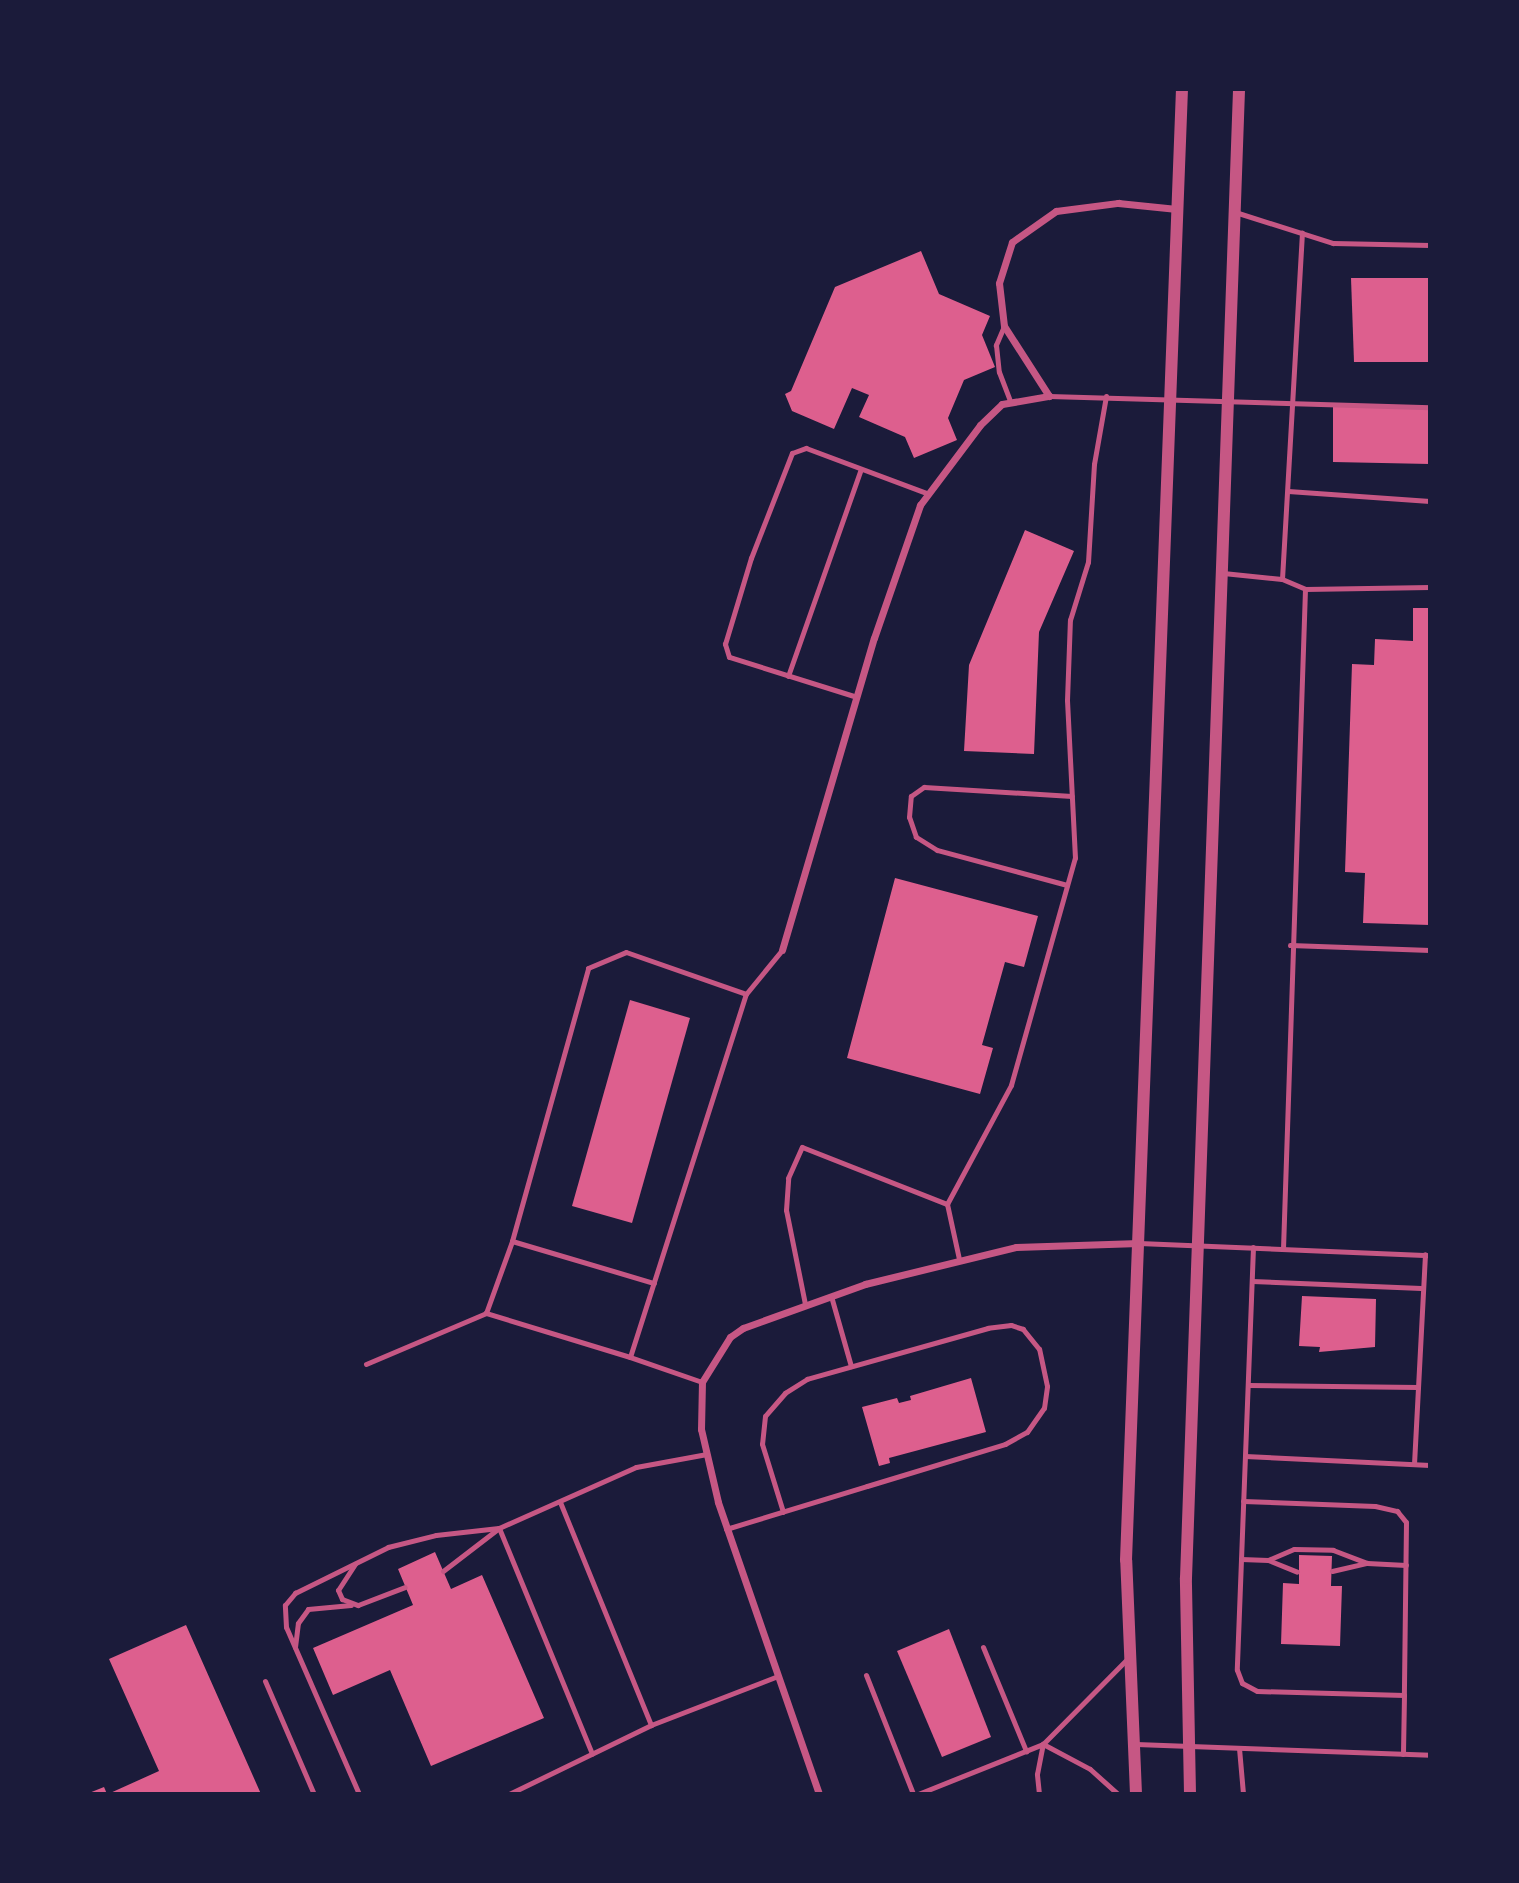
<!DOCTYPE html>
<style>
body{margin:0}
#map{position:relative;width:1519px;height:1883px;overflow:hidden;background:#1b1b3a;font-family:"Source Sans 3",sans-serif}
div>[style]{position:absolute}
.building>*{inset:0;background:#dd5f8e}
.service>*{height:5px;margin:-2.5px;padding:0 2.5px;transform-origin:2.5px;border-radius:2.5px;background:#c65784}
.minor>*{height:7px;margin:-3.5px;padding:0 3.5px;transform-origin:3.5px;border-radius:3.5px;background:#c65784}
.tertiary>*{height:12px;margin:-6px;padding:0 6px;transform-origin:6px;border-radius:6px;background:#c65784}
span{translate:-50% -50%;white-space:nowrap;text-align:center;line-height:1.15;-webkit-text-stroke:7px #1b1b3a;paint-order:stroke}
.frame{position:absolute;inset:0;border:91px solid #1b1b3a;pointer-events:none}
</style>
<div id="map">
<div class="building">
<i style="clip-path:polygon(921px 251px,939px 294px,990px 316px,982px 335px,995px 367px,964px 380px,948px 418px,957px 440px,914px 458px,905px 437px,859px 417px,869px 395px,852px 388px,834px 429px,792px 411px,785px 394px,791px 391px,835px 287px)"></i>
<i style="clip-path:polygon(1351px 278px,1430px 278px,1430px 362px,1354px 362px)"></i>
<i style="clip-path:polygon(1333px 405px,1430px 409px,1430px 464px,1333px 462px)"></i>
<i style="clip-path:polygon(1025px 530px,1074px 551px,1039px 632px,1034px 754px,964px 751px,969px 665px)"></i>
<i style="clip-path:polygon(1413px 608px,1430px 608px,1430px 925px,1363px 923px,1365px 873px,1345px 872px,1352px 664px,1374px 665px,1375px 639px,1413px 641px)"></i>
<i style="clip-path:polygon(895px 878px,1038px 916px,1024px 967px,1005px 962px,982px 1045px,993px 1048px,980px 1094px,847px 1058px)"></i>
<i style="clip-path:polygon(630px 1000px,690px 1018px,632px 1223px,572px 1206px)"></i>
<i style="clip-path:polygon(1302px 1296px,1376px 1299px,1375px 1347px,1319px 1352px,1320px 1347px,1299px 1346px)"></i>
<i style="clip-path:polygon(971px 1378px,986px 1432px,889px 1458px,890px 1463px,879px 1466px,862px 1407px,897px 1398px,899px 1403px,911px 1400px,910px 1396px)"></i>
<i style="clip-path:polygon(435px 1552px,451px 1589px,482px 1575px,544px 1718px,431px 1766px,390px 1670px,333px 1695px,313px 1648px,413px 1605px,398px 1569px)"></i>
<i style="clip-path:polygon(1299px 1555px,1332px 1556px,1331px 1586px,1342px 1586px,1340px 1646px,1281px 1644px,1283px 1583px,1299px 1584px)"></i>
<i style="clip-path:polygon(186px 1625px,261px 1794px,108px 1794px,159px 1771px,109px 1659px)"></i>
<i style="clip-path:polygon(949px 1629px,991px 1737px,942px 1757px,897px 1651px)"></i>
<i style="clip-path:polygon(104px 1787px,107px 1794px,89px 1794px,89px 1793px)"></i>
</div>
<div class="service">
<i style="left:1235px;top:212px;width:103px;rotate:17.6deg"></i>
<i style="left:1333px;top:243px;width:97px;rotate:1.2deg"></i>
<i style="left:1004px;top:326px;width:21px;rotate:113deg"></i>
<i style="left:996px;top:345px;width:27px;rotate:84deg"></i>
<i style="left:999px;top:372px;width:33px;rotate:69deg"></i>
<i style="left:1049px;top:396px;width:381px;rotate:1.7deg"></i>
<i style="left:1288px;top:491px;width:142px;rotate:4deg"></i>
<i style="left:1223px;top:573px;width:59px;rotate:5.8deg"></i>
<i style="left:1282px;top:579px;width:25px;rotate:23deg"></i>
<i style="left:1305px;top:589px;width:660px;rotate:91.91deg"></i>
<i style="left:1282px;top:579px;width:347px;rotate:-86.7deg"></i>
<i style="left:1305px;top:589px;width:125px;rotate:-0.9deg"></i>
<i style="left:788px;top:676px;width:219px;rotate:-70.6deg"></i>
<i style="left:857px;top:697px;width:134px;rotate:-162.6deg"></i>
<i style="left:729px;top:657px;width:14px;rotate:-107deg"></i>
<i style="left:725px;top:644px;width:90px;rotate:-73.2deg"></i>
<i style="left:751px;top:558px;width:113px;rotate:-68.7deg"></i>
<i style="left:792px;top:453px;width:15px;rotate:-20deg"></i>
<i style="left:806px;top:448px;width:131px;rotate:20.5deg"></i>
<i style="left:1067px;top:885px;width:135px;rotate:-164.9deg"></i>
<i style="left:937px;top:850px;width:25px;rotate:-148deg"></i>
<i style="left:916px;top:837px;width:21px;rotate:-109deg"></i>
<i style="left:909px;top:817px;width:21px;rotate:-85deg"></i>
<i style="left:911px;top:796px;width:16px;rotate:-35deg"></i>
<i style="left:924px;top:787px;width:148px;rotate:3.5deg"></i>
<i style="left:1290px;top:945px;width:140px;rotate:2deg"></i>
<i style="left:512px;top:1241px;width:283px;rotate:-74.4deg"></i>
<i style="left:588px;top:968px;width:41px;rotate:-22.8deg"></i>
<i style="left:626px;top:952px;width:127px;rotate:19.3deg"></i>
<i style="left:1139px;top:1243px;width:291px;rotate:2.4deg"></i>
<i style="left:1253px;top:1247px;width:423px;rotate:92.2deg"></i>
<i style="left:1237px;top:1670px;width:14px;rotate:69deg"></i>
<i style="left:1242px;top:1683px;width:17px;rotate:28deg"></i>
<i style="left:1257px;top:1691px;width:147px;rotate:1.6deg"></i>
<i style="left:1404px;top:1695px;width:59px;rotate:91deg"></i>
<i style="left:959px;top:1259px;width:56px;rotate:-102.3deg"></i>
<i style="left:947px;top:1204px;width:135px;rotate:-61.7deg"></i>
<i style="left:1011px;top:1085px;width:236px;rotate:-74.3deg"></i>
<i style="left:1075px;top:858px;width:158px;rotate:-92.9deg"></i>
<i style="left:1067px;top:700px;width:80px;rotate:-87.9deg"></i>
<i style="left:1070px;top:620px;width:61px;rotate:-72.8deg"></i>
<i style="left:1088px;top:562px;width:98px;rotate:-86.5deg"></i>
<i style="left:1094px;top:464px;width:69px;rotate:-80deg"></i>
<i style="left:1252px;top:1281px;width:169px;rotate:2.4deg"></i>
<i style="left:831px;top:1296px;width:73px;rotate:74.1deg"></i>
<i style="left:805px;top:1304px;width:96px;rotate:-101.4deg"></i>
<i style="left:786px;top:1210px;width:32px;rotate:-86deg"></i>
<i style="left:788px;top:1178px;width:34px;rotate:-66deg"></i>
<i style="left:802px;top:1147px;width:156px;rotate:21.5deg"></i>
<i style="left:630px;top:1357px;width:151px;rotate:-163deg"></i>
<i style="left:486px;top:1313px;width:77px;rotate:-70.1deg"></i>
<i style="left:512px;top:1241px;width:148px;rotate:16.5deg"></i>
<i style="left:366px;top:1364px;width:130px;rotate:-23deg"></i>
<i style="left:702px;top:1382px;width:76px;rotate:-160.9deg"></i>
<i style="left:630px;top:1357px;width:381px;rotate:-72.3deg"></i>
<i style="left:746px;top:994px;width:57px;rotate:-50.7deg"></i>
<i style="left:1248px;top:1385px;width:170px;rotate:0.7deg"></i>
<i style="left:1245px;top:1456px;width:185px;rotate:2.8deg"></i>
<i style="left:1414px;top:1464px;width:210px;rotate:-87deg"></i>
<i style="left:1243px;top:1501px;width:132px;rotate:2.2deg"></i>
<i style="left:1375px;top:1506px;width:23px;rotate:13deg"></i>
<i style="left:1397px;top:1511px;width:14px;rotate:51deg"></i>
<i style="left:1406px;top:1522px;width:173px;rotate:90.7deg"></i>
<i style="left:560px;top:1502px;width:241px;rotate:67.8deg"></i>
<i style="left:499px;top:1528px;width:244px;rotate:67.6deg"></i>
<i style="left:726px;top:1529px;width:147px;rotate:-17deg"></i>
<i style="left:867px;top:1486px;width:144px;rotate:-16.9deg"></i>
<i style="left:1005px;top:1444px;width:25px;rotate:-29deg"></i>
<i style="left:1027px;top:1432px;width:29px;rotate:-55deg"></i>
<i style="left:1044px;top:1408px;width:22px;rotate:-82deg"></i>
<i style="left:1047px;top:1386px;width:38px;rotate:-102deg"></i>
<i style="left:1039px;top:1349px;width:26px;rotate:-129deg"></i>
<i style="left:1023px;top:1329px;width:13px;rotate:-162deg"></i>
<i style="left:1011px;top:1325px;width:23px;rotate:173deg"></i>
<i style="left:988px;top:1328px;width:188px;rotate:164.3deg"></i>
<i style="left:807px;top:1379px;width:26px;rotate:148deg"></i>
<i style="left:785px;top:1393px;width:30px;rotate:131deg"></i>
<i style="left:765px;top:1416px;width:28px;rotate:96deg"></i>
<i style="left:762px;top:1444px;width:71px;rotate:72.8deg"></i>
<i style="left:1241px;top:1559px;width:27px;rotate:2deg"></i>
<i style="left:1268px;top:1560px;width:31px;rotate:22deg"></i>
<i style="left:1268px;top:1560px;width:28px;rotate:-23deg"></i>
<i style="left:1294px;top:1549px;width:39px;rotate:1deg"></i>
<i style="left:1333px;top:1550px;width:36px;rotate:21deg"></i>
<i style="left:355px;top:1564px;width:31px;rotate:123deg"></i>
<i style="left:338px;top:1590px;width:10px;rotate:66deg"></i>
<i style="left:342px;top:1599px;width:17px;rotate:21deg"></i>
<i style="left:358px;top:1605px;width:50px;rotate:-21deg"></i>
<i style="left:443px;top:1571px;width:71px;rotate:-37.5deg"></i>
<i style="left:499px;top:1528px;width:150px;rotate:-24deg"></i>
<i style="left:636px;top:1467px;width:72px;rotate:-10.4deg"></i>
<i style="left:1332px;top:1571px;width:36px;rotate:-13deg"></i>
<i style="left:1367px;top:1563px;width:39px;rotate:3deg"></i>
<i style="left:295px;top:1647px;width:24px;rotate:-83deg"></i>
<i style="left:298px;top:1623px;width:17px;rotate:-54deg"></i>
<i style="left:308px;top:1609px;width:43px;rotate:-5.3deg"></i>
<i style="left:983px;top:1647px;width:113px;rotate:67.5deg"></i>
<i style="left:866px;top:1675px;width:128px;rotate:68.4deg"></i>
<i style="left:265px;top:1681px;width:123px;rotate:66.6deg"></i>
<i style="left:1043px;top:1744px;width:53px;rotate:28deg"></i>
<i style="left:1090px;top:1769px;width:38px;rotate:42deg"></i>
<i style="left:1136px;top:1744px;width:294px;rotate:2.1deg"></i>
<i style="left:1239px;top:1748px;width:46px;rotate:85deg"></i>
<i style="left:359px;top:1794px;width:182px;rotate:-113.6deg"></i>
<i style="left:286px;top:1627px;width:22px;rotate:-93deg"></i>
<i style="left:285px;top:1605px;width:16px;rotate:-50deg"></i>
<i style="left:295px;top:1593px;width:104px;rotate:-26.3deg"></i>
<i style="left:388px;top:1547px;width:49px;rotate:-14deg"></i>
<i style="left:436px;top:1535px;width:63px;rotate:-6.3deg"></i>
<i style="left:509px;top:1794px;width:158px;rotate:-25.9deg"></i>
<i style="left:651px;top:1725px;width:136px;rotate:-21.1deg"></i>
<i style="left:918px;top:1794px;width:135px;rotate:-21.8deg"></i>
<i style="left:1043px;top:1744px;width:121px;rotate:-45.3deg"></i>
<i style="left:1039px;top:1794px;width:20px;rotate:-96deg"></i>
<i style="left:1037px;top:1774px;width:31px;rotate:-79deg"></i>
</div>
<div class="minor">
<i style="left:782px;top:950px;width:325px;rotate:-73.6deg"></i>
<i style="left:874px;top:638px;width:141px;rotate:-70.9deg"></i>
<i style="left:920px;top:505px;width:100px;rotate:-53.1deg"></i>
<i style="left:980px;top:425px;width:30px;rotate:-44deg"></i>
<i style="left:1002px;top:404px;width:48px;rotate:-9.7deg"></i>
<i style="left:1049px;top:396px;width:83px;rotate:-122.7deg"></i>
<i style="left:1004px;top:326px;width:43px;rotate:-96.6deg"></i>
<i style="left:999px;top:283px;width:43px;rotate:-72.4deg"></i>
<i style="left:1012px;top:242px;width:54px;rotate:-35.2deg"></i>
<i style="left:1056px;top:211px;width:63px;rotate:-7.4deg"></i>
<i style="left:1118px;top:203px;width:59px;rotate:5.8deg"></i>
<i style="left:819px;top:1794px;width:309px;rotate:-109.1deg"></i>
<i style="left:718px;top:1502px;width:75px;rotate:-103.1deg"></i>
<i style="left:701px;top:1429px;width:47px;rotate:-88.8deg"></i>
<i style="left:702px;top:1382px;width:53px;rotate:-58.1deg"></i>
<i style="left:730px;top:1337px;width:16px;rotate:-35deg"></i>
<i style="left:743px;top:1328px;width:130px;rotate:-19.8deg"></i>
<i style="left:865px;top:1284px;width:155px;rotate:-13.8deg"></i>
<i style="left:1016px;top:1247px;width:123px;rotate:-1.9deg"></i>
</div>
<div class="tertiary">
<i style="left:1136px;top:1794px;width:234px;rotate:-92.4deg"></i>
<i style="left:1126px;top:1560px;width:1472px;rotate:-87.82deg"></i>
<i style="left:1190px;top:1794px;width:216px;rotate:-91.1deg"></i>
<i style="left:1186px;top:1578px;width:1490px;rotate:-87.96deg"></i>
</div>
<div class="frame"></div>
</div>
